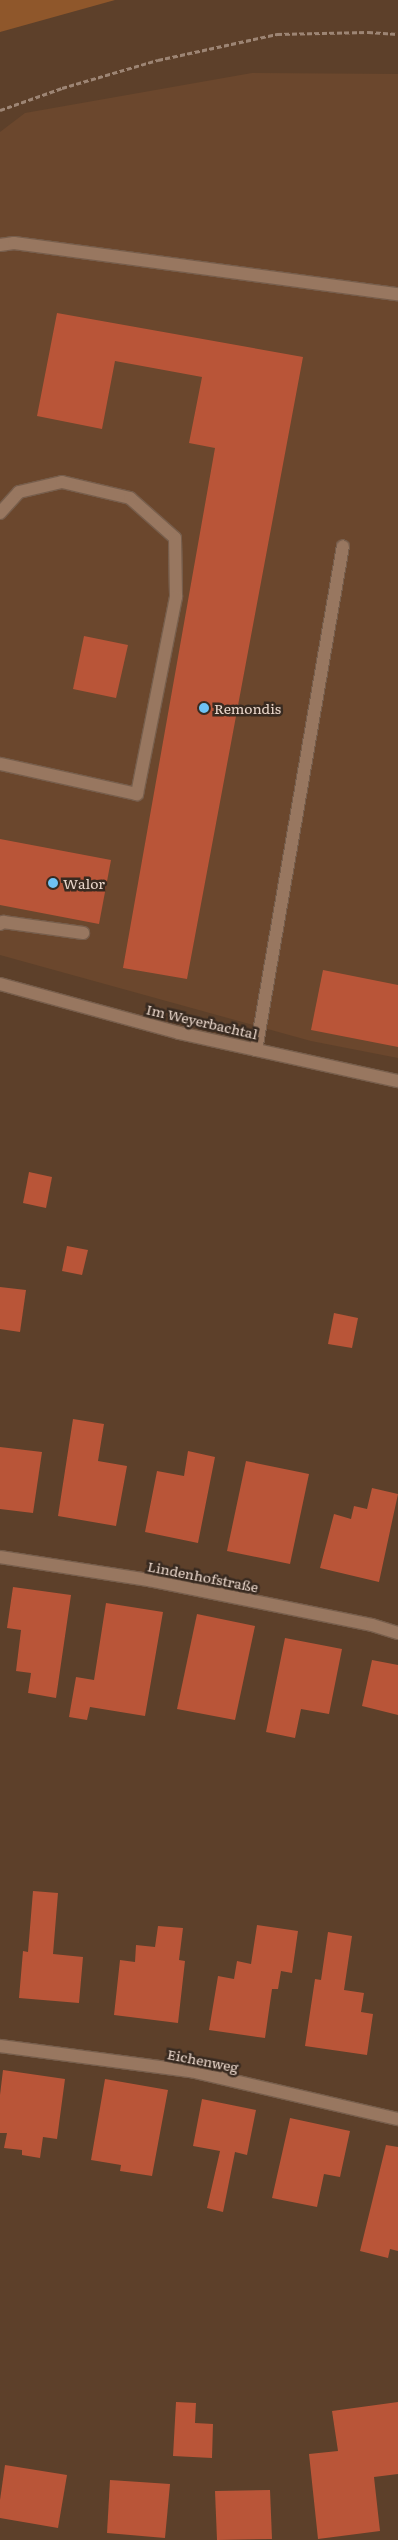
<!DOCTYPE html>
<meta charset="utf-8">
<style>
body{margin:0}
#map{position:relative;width:398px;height:2540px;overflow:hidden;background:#5d402a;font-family:Literata,serif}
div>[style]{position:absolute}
.built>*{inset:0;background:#6b472d}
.green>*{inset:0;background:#8f572b}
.building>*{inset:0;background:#b95538}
.path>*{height:3px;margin-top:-1.5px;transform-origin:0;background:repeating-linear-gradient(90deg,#9d8574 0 5px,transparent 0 7.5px)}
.roads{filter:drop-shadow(1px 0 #775e4c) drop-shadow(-1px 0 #775e4c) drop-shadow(0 1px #775e4c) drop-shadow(0 -1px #775e4c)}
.lane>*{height:12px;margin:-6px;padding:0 6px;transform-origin:6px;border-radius:6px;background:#987760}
.street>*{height:12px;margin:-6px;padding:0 6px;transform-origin:6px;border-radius:6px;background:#987760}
.dots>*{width:14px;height:14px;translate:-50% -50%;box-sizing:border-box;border:2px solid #382a20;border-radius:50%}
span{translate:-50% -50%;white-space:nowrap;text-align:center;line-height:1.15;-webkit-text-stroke:5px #382a20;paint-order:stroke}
.poi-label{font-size:14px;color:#e9d6ca}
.left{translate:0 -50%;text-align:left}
.street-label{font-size:14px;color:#e9d6ca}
</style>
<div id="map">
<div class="built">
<i style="clip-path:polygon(252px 73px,398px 74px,398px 1058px,311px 1041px,0 955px,0 132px,25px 113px)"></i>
</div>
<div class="green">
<i style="clip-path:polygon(0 0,115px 0,0 32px)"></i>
</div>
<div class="building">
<i style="clip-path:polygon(57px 313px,303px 357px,187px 979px,123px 968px,215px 448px,189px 443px,202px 377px,115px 361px,102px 429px,37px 416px)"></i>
<i style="clip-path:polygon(84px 636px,128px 645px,116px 698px,73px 689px)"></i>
<i style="clip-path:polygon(0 839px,111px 860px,99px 924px,0 905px)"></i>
<i style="clip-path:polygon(323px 970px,398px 985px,398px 1047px,311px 1030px)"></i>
<i style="clip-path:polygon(29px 1172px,52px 1177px,46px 1208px,23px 1203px)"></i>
<i style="clip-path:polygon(67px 1246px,88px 1250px,82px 1275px,62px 1271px)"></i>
<i style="clip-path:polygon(0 1287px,26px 1290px,20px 1332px,0 1329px)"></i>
<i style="clip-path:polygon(334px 1313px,358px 1318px,352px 1348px,328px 1344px)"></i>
<i style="clip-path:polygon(73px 1419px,104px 1424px,98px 1461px,127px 1466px,116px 1526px,58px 1516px)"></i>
<i style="clip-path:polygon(0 1447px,42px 1452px,33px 1513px,0 1509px)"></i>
<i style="clip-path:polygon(188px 1451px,215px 1457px,198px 1543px,145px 1532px,157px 1471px,184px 1476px)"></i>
<i style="clip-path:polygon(246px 1461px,309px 1474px,290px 1564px,227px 1551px)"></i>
<i style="clip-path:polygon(372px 1488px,398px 1494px,379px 1582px,320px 1568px,334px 1514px,351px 1519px,354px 1506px,367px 1509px)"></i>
<i style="clip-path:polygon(13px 1587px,71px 1595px,56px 1698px,28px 1693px,31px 1673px,16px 1671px,21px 1630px,7px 1628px)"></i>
<i style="clip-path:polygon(106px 1603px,163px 1612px,145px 1716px,90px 1707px,87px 1720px,69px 1717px,76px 1677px,94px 1680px)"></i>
<i style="clip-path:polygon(197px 1614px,255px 1626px,235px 1720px,177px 1709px)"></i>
<i style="clip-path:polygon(285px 1638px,342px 1649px,329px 1714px,301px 1709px,295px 1738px,266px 1732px)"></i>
<i style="clip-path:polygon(372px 1660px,398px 1665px,398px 1715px,362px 1706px)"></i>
<i style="clip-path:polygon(33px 1891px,58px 1893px,53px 1954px,83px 1957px,79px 2003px,19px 1998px,23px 1951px,28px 1952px)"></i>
<i style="clip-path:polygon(257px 1925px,298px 1931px,292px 1973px,281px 1971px,278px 1989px,272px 1989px,265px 2038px,209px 2030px,218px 1976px,234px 1979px,237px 1961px,251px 1964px)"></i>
<i style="clip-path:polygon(158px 1926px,183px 1928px,179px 1960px,185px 1961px,178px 2023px,114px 2015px,120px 1960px,135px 1962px,136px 1945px,155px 1947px)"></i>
<i style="clip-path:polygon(328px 1932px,352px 1936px,344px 1990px,364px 1993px,361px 2012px,373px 2014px,367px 2055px,305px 2046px,315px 1979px,321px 1980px)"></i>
<i style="clip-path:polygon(3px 2070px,65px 2079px,57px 2139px,43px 2137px,40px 2158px,22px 2155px,22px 2150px,4px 2148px,7px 2133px,0 2133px,0 2095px)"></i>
<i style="clip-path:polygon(105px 2079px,168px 2090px,152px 2176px,120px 2171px,121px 2165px,91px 2160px)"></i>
<i style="clip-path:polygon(202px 2099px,256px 2110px,247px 2155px,235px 2152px,223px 2212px,207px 2208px,220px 2151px,193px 2146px)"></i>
<i style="clip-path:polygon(290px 2118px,350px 2131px,340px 2177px,324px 2174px,317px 2207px,272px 2198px)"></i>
<i style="clip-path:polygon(386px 2145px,398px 2147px,398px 2251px,390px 2249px,388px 2258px,360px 2251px)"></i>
<i style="clip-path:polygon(176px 2402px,196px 2403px,195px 2423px,213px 2424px,212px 2458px,173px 2456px)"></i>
<i style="clip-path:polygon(398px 2402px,398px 2474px,374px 2477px,380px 2531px,318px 2539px,309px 2454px,338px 2451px,332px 2411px)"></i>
<i style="clip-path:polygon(5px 2465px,67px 2475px,58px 2528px,0 2518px,0 2500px)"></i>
<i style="clip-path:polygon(110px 2480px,170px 2484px,165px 2538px,107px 2533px)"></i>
<i style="clip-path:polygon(270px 2490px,272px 2539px,217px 2540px,215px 2491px)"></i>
</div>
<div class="path">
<i style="left:0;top:110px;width:66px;rotate:-19.5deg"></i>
<i style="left:62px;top:88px;width:100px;rotate:-16.3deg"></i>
<i style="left:158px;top:60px;width:122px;rotate:-12.3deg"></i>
<i style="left:277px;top:34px;width:91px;rotate:-1.3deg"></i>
<i style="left:368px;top:32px;width:30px;rotate:4deg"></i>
</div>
<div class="roads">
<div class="lane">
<i style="left:0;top:245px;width:14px;rotate:-8deg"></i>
<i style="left:14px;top:243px;width:387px;rotate:7.6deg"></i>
<i style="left:0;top:513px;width:28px;rotate:-48deg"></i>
<i style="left:19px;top:492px;width:44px;rotate:-13.1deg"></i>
<i style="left:62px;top:482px;width:70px;rotate:13.2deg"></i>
<i style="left:130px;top:498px;width:60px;rotate:41.6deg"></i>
<i style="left:175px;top:538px;width:59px;rotate:89deg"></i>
<i style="left:176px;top:597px;width:201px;rotate:101.2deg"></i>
<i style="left:137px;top:794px;width:140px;rotate:-167.6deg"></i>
<i style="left:0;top:924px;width:4px;rotate:-34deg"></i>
<i style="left:3px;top:922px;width:81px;rotate:7.8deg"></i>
<i style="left:256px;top:1050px;width:511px;rotate:-80.21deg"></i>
</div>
<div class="street">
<i style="left:0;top:984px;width:186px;rotate:15.3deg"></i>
<i style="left:179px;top:1033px;width:224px;rotate:12.4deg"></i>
<i style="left:0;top:1557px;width:151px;rotate:8.8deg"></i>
<i style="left:149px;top:1580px;width:227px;rotate:11.4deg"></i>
<i style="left:372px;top:1625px;width:27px;rotate:17deg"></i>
<i style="left:0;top:2046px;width:193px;rotate:7.5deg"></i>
<i style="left:191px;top:2071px;width:212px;rotate:13.1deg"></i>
</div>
</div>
<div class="dots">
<i style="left:204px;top:708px;background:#6fc2f4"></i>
<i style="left:53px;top:883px;background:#6fc2f4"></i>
</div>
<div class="poi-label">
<span class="left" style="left:214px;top:708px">Remondis</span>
<span class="left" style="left:63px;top:883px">Walor</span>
</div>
<div class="street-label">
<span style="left:202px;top:1021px;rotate:13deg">Im Weyerbachtal</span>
<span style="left:203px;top:1576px;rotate:11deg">Lindenhofstraße</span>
<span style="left:203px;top:2060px;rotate:11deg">Eichenweg</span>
</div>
</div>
